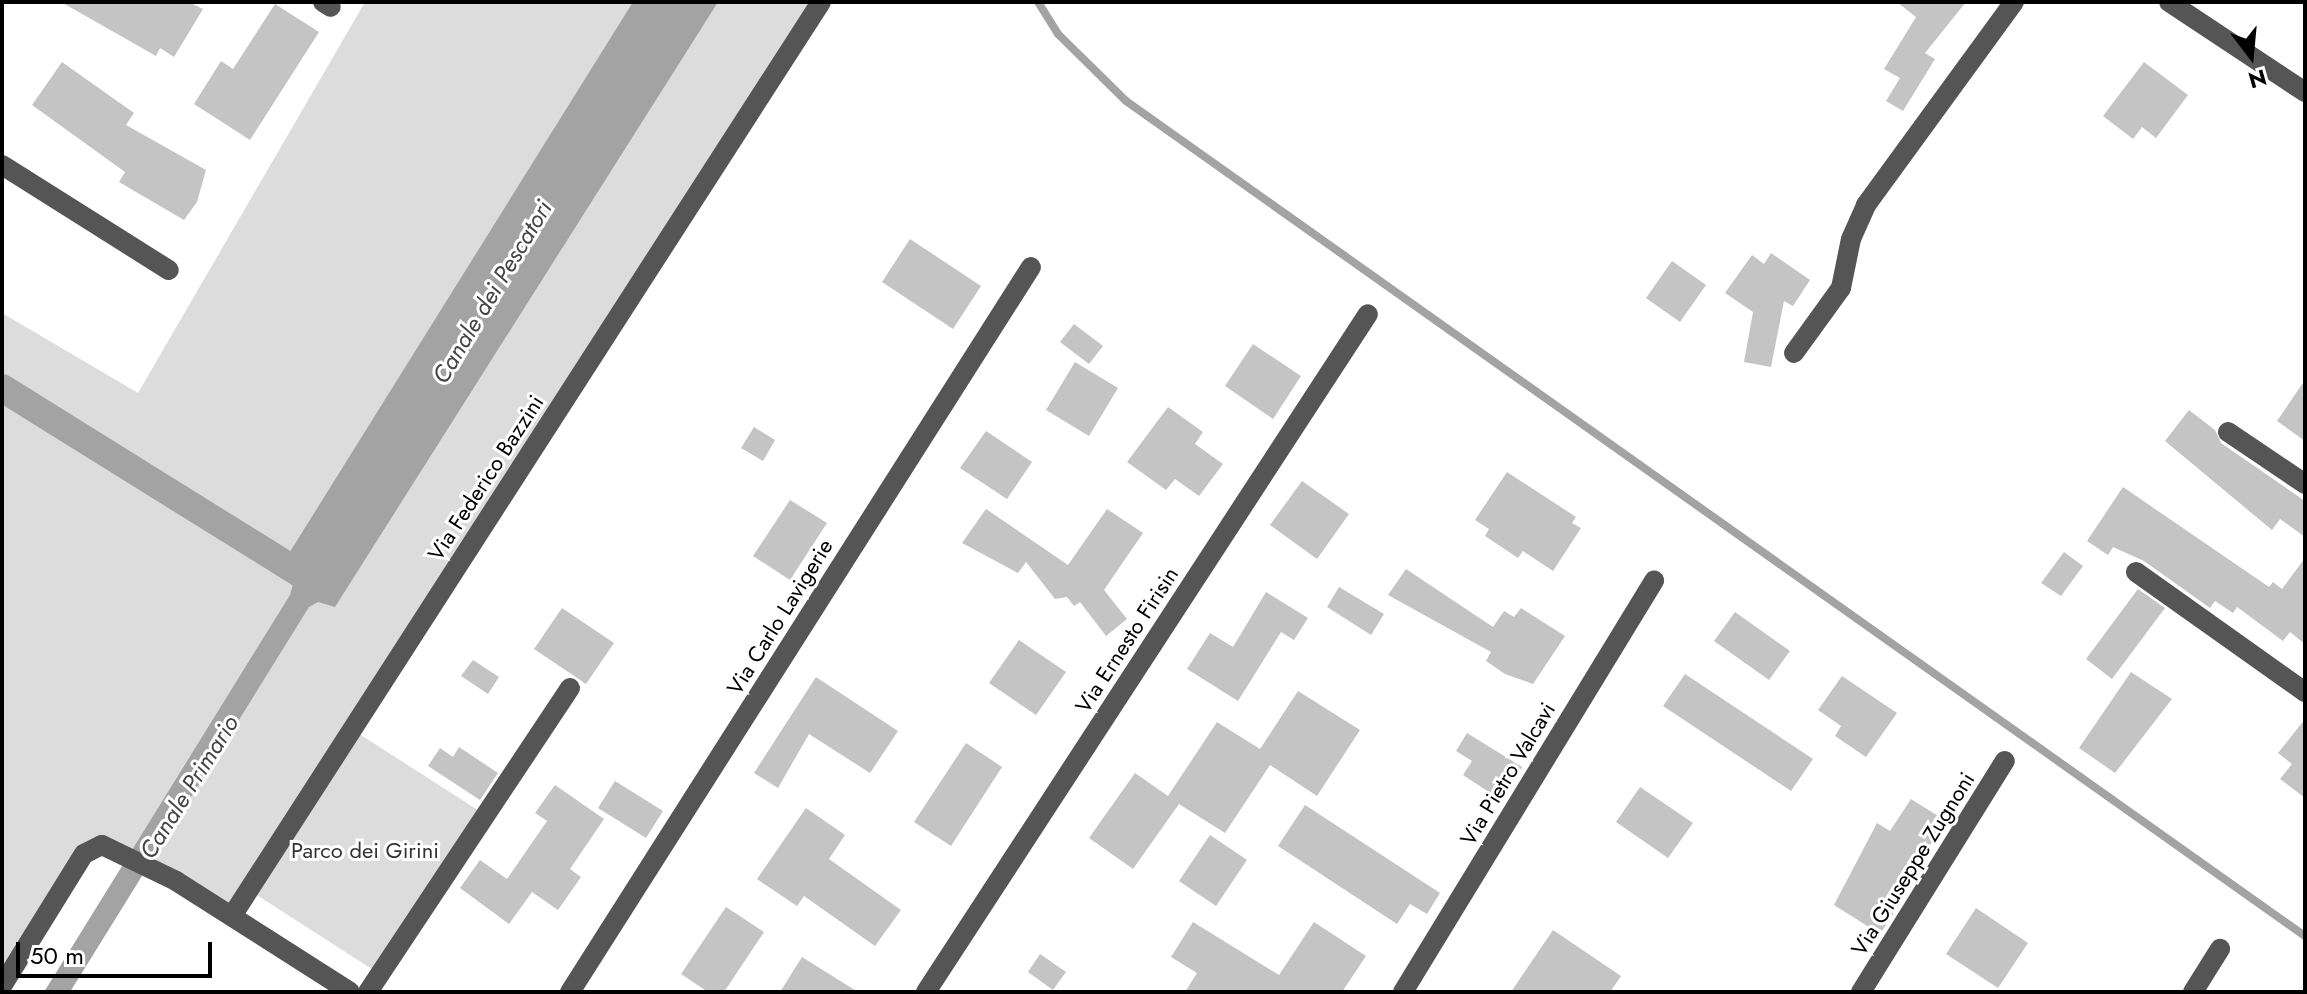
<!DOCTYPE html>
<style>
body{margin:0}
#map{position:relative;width:2307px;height:994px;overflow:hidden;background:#fff;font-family:Jost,sans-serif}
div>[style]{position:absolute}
.green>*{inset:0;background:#dcdcdc}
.water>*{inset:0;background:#a3a3a3}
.stream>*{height:8px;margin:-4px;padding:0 4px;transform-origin:4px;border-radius:4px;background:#a3a3a3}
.canal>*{height:28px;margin:-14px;padding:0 14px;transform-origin:14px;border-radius:14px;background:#a3a3a3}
.building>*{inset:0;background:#c4c4c4}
.minor>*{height:20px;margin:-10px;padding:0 10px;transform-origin:10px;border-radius:10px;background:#555}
span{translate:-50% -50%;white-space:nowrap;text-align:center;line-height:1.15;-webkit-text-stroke:6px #fff;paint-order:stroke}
.street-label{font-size:22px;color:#000}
.park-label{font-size:22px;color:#333}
.water-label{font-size:24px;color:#444;font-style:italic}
.frame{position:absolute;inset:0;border:4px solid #000;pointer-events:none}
.north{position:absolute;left:2211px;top:16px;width:80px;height:80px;-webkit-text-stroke:6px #fff;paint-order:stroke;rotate:164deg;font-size:22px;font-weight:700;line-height:32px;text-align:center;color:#000}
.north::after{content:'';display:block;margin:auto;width:28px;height:36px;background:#000;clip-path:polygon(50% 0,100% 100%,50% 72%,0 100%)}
.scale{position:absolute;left:16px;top:942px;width:196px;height:36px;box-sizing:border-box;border:4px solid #000;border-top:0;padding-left:10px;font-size:24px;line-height:28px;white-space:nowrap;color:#000;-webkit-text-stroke:6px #fff;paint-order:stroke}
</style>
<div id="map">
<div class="green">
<i style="clip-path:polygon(365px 2px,821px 2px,353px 730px,481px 812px,378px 973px,249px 890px,232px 916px,102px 845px,2px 986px,2px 313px,138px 393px)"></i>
</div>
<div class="water">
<i style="clip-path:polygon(633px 2px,718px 2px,335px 607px,318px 602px,309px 607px,70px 992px,44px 992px,290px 595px,293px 584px,278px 571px)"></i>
</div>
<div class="stream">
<i style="left:1038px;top:2px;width:38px;rotate:58deg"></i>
<i style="left:1058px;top:34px;width:95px;rotate:44.6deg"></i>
<i style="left:1126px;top:101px;width:1445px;rotate:35.31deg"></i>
</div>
<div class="canal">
<i style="left:2px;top:388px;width:367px;rotate:31.9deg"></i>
</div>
<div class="building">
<i style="clip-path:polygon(61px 2px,189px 2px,203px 9px,174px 57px,160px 48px,156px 56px)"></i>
<i style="clip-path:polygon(1897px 2px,1966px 2px,1925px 53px,1935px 59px,1903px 111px,1886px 101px,1900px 78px,1884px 69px,1916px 17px)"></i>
<i style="clip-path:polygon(275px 4px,319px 32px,250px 140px,194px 104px,221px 61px,233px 69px)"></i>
<i style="clip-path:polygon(62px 62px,134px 113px,126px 125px,206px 170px,197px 202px,184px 220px,119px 182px,125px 172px,32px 105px)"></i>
<i style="clip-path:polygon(2144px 62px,2188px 95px,2156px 138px,2142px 127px,2133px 139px,2103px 116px)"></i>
<i style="clip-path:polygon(910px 239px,981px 286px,953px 329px,882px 282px)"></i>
<i style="clip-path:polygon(1771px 253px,1810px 280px,1793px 306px,1784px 301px,1771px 367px,1744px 362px,1753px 312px,1725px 293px,1752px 255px,1764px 264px)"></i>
<i style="clip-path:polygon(1672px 261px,1706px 285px,1680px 322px,1646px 298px)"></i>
<i style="clip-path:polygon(1074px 324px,1103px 346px,1089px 364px,1060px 342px)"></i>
<i style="clip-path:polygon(1253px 344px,1301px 376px,1273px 419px,1225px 386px)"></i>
<i style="clip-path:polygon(1075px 362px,1118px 388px,1089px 436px,1046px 410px)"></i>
<i style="clip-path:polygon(2305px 380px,2305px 441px,2277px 421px)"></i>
<i style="clip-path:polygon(1168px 407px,1203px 432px,1195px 444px,1223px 464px,1199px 496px,1175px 479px,1166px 490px,1127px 462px)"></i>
<i style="clip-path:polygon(2189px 410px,2215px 430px,2221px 443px,2305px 501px,2305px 537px,2280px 519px,2272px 530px,2165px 441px)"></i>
<i style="clip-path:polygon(754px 427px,775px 440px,763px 461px,741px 448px)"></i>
<i style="clip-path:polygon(986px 431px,1032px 462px,1007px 499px,960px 468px)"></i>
<i style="clip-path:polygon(1507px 472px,1576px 517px,1572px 523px,1581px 528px,1553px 571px,1523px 551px,1518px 558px,1485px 536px,1489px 529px,1475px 520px)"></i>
<i style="clip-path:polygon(1302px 481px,1349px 514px,1317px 559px,1270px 525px)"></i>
<i style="clip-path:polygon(2123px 487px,2269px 587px,2273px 582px,2282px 589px,2305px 558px,2305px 644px,2290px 632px,2283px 641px,2237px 607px,2233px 613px,2215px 601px,2210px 608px,2144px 561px,2113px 547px,2108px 555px,2087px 541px)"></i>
<i style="clip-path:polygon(790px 500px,827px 523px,790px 580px,753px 556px)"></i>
<i style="clip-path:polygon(986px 509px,1068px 565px,1107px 509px,1143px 533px,1104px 590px,1127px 619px,1106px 636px,1080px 602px,1074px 606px,1067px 597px,1055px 599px,1026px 562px,1018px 573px,962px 543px)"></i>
<i style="clip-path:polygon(2064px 552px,2083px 566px,2061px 596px,2041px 583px)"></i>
<i style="clip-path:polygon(1406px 569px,1493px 627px,1504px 611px,1514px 617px,1521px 608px,1565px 636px,1533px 684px,1505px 674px,1486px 661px,1491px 652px,1388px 595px)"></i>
<i style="clip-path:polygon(1339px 587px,1384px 614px,1371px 635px,1327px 607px)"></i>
<i style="clip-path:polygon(2138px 589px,2165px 608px,2112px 679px,2086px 659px)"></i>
<i style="clip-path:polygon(1266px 592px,1308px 618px,1294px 640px,1281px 632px,1238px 701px,1187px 669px,1210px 633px,1233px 647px)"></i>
<i style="clip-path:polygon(562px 608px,614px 643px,586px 684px,534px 649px)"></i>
<i style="clip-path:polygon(1735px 612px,1790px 651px,1769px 680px,1714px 641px)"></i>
<i style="clip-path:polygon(1019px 640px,1066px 672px,1036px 715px,989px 683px)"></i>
<i style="clip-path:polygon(473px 660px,499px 677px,488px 694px,461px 676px)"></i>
<i style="clip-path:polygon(2131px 672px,2172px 699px,2115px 773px,2079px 748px)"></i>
<i style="clip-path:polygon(1685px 674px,1813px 759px,1791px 791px,1663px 706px)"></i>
<i style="clip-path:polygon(1842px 676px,1897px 713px,1866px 757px,1835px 736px,1841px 726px,1818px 710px)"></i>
<i style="clip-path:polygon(816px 677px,898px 731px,870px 773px,809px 734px,778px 788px,754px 773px)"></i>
<i style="clip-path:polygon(1298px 691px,1360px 730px,1317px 796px,1270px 765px,1225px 833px,1179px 804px,1133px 869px,1089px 838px,1135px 773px,1168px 796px,1217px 722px,1260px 749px)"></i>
<i style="clip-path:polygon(2305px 719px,2305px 798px,2280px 779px,2292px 764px,2278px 753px)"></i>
<i style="clip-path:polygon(1467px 733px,1522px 767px,1501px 800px,1463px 775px,1472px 761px,1456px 751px)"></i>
<i style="clip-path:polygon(966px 743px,1002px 767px,951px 846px,914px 822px)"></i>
<i style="clip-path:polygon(459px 747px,498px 773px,480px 800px,428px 766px,440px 748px,453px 757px)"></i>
<i style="clip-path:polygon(615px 781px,663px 811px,646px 838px,598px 808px)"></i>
<i style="clip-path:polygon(555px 785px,604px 819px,570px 869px,581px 877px,558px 910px,532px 892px,509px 924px,460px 888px,480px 860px,507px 879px,547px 821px,535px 813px)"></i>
<i style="clip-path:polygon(1640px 787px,1693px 823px,1668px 858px,1616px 822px)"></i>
<i style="clip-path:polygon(1911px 799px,1946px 821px,1893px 901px,1899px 905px,1880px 934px,1834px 905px,1877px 823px,1890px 831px)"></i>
<i style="clip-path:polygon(1305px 805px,1440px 893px,1427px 914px,1410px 904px,1397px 924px,1278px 846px)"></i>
<i style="clip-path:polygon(806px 808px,845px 835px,829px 859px,901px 910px,875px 946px,804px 896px,797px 906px,757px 879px)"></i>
<i style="clip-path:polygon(1210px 835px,1247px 860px,1216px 906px,1179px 881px)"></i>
<i style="clip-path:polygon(726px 907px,764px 932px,724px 992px,708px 992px,681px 974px)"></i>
<i style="clip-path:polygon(1976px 908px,2028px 943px,1998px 988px,1946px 954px)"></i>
<i style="clip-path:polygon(1193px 922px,1279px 975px,1314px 922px,1366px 956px,1342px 992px,1185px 992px,1197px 973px,1171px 957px)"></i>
<i style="clip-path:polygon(1553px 930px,1621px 976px,1610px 992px,1511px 992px)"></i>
<i style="clip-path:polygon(1040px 954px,1066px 972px,1053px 990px,1028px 972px)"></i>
<i style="clip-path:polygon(802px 957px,858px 992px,780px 992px)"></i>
</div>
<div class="minor">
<i style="left:323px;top:2px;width:9px;rotate:32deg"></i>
<i style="left:2169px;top:2px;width:163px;rotate:33.5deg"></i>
<i style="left:2px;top:165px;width:197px;rotate:32.2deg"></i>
<i style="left:1794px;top:353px;width:80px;rotate:-54.1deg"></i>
<i style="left:1841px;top:288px;width:50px;rotate:-78.5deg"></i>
<i style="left:1851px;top:239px;width:37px;rotate:-66deg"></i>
<i style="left:1866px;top:205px;width:251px;rotate:-53.9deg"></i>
<i style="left:2228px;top:432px;width:93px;rotate:34deg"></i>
<i style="left:2136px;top:572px;width:207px;rotate:35.4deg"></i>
<i style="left:232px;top:916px;width:1087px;rotate:-57.2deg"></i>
<i style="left:2px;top:986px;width:155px;rotate:-58.2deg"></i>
<i style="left:84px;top:854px;width:20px;rotate:-27deg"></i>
<i style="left:102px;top:845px;width:82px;rotate:25.9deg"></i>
<i style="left:176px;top:881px;width:206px;rotate:32.5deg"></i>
<i style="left:368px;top:992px;width:365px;rotate:-56.4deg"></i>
<i style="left:570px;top:992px;width:859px;rotate:-57.55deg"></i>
<i style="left:926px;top:992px;width:809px;rotate:-56.9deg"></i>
<i style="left:1403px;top:992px;width:482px;rotate:-58.6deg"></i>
<i style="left:1861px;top:992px;width:272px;rotate:-58.1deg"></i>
<i style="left:2193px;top:992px;width:51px;rotate:-57.9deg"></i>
</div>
<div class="street-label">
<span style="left:486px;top:478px;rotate:-57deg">Via Federico Bazzini</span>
<span style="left:780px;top:617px;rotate:-58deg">Via Carlo Lavigerie</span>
<span style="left:1127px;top:640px;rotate:-57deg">Via Ernesto Firisin</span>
<span style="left:1508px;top:774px;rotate:-59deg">Via Pietro Valcavi</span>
<span style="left:1913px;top:864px;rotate:-58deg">Via Giuseppe Zugnoni</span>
</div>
<div class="park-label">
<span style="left:365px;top:851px">Parco dei Girini</span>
</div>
<div class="water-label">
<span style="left:492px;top:292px;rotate:-59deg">Canale dei Pescatori</span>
<span style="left:189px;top:787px;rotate:-58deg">Canale Primario</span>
</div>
<div class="frame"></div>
<div class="north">N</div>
<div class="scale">50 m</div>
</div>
